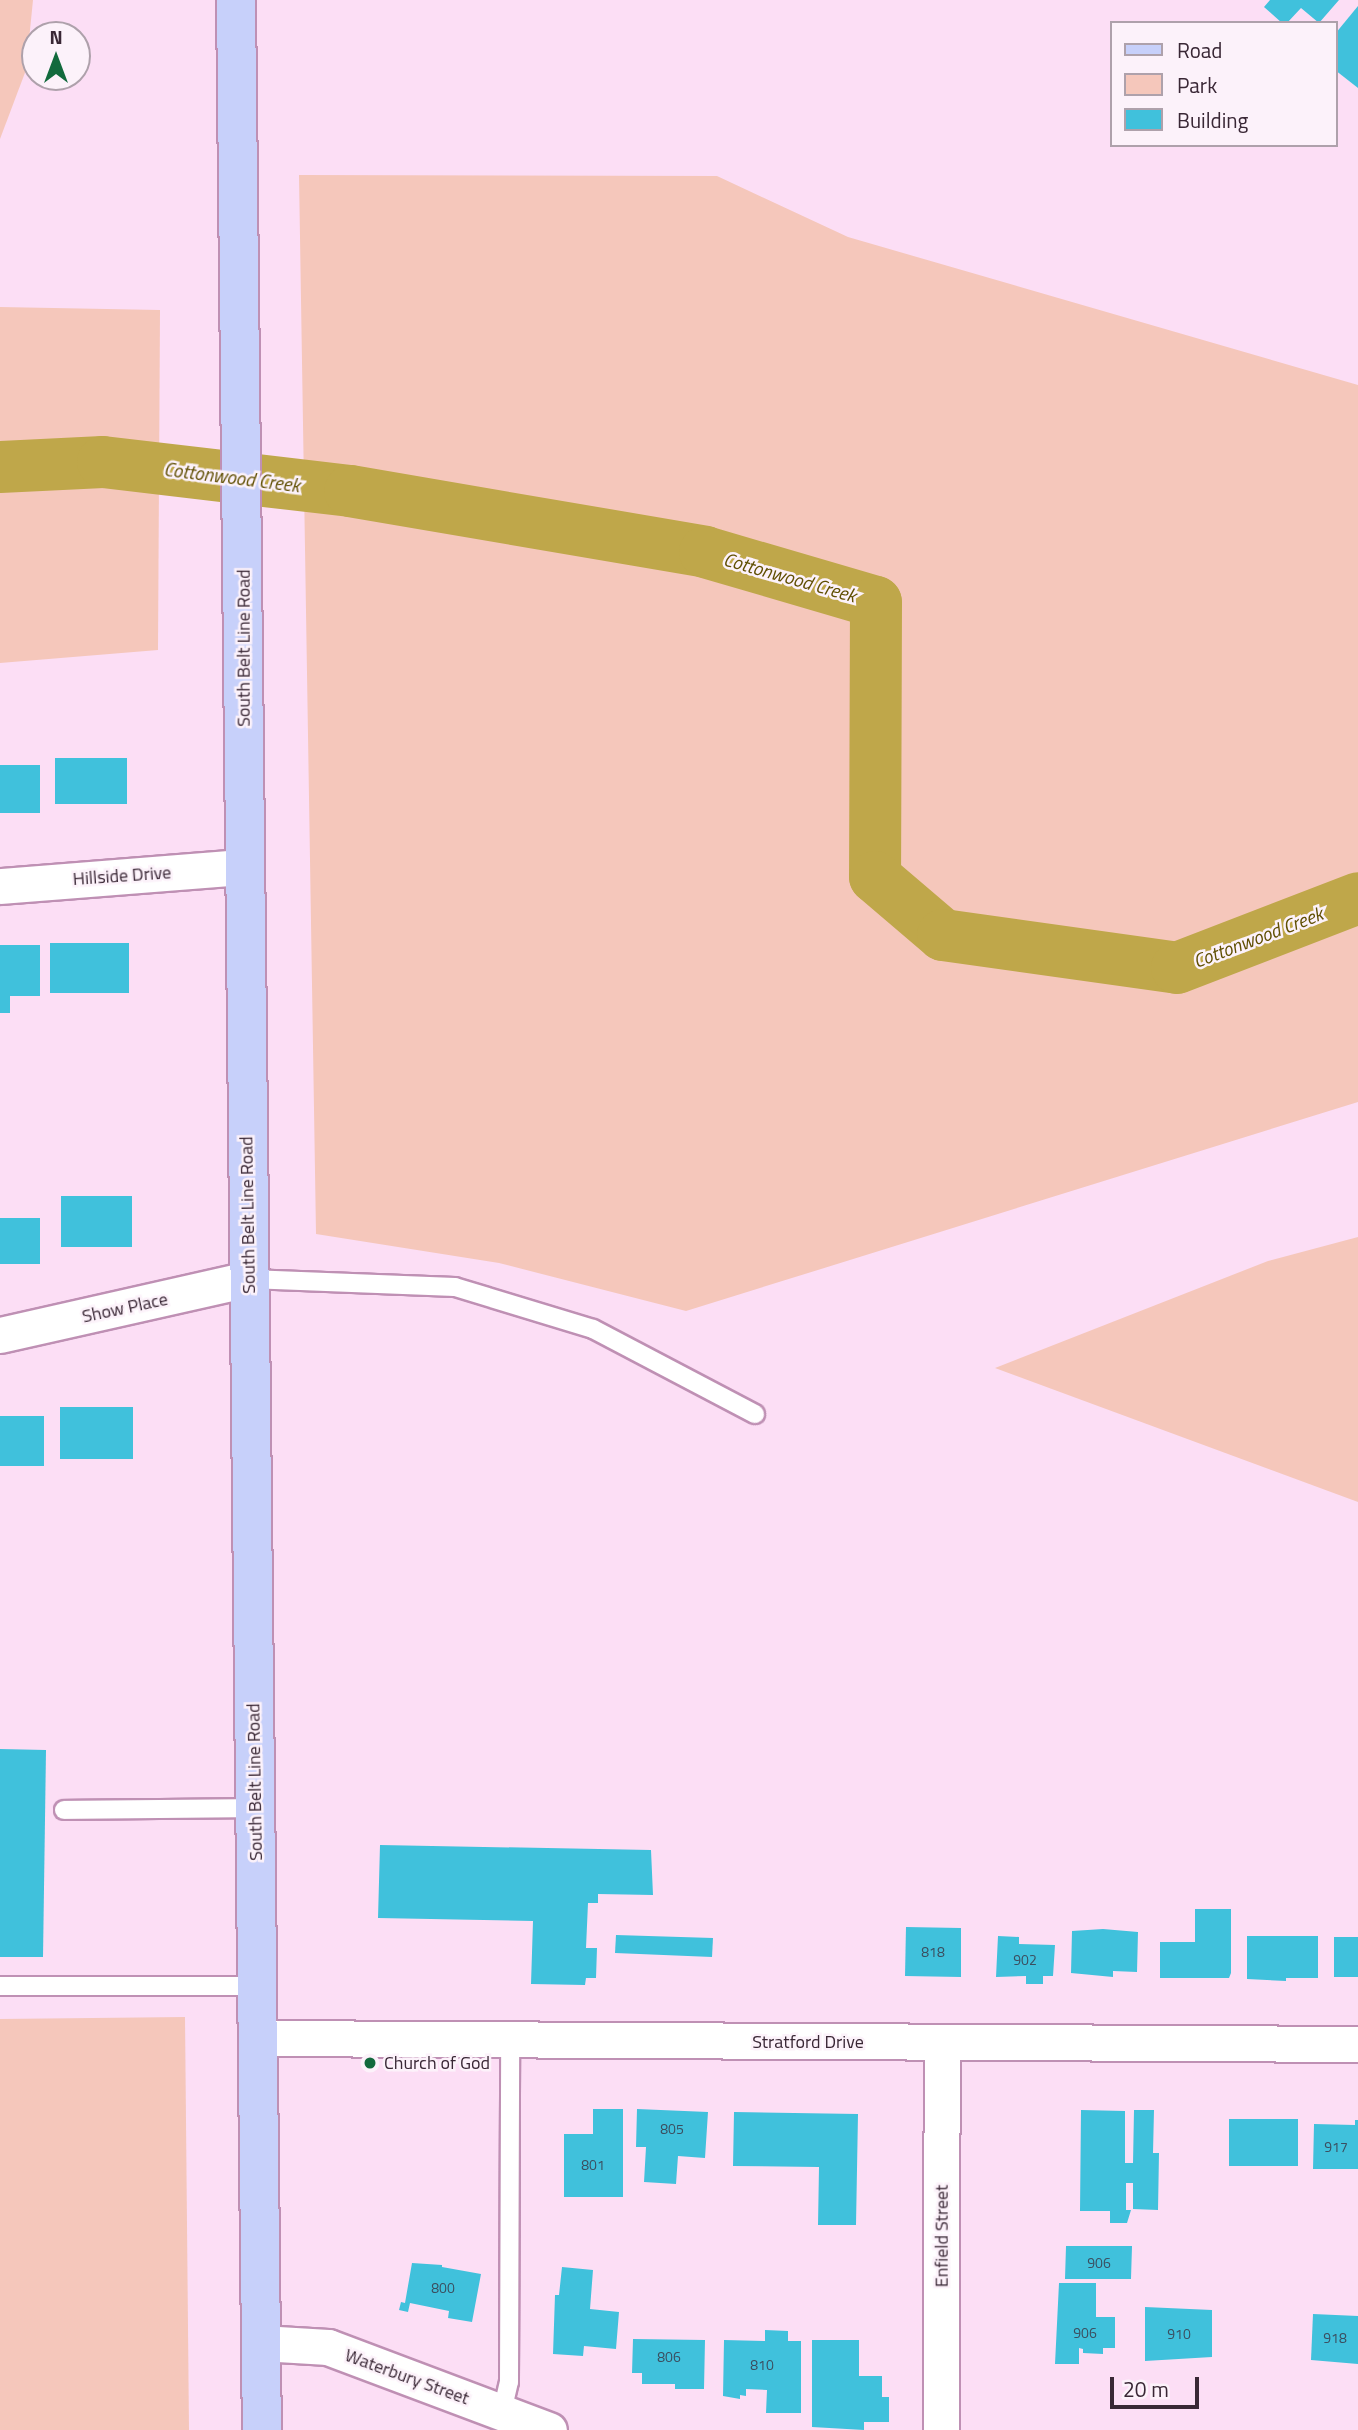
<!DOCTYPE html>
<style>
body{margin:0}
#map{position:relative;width:1358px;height:2430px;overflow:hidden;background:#fcdef5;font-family:"Titillium Web",sans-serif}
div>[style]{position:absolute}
.green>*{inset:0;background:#f5c7bb}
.river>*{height:52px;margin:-26px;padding:0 26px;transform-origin:26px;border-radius:26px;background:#bfa74a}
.building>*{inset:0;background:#40c1dc}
.roads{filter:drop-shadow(2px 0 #bf90b4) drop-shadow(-2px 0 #bf90b4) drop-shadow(0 2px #bf90b4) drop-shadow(0 -2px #bf90b4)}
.service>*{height:18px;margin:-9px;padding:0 9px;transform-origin:9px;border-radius:9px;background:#fff}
.minor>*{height:35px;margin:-17.5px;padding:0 17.5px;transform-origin:17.5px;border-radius:17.5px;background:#fff}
.primary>*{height:38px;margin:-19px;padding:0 19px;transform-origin:19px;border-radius:19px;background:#c7d0fa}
.dots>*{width:19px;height:19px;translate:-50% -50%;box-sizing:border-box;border:4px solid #fcf2fa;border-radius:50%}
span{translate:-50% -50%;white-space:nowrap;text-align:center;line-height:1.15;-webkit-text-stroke:5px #fcf2fa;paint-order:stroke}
.number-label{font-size:14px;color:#3b4e5f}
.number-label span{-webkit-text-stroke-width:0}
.street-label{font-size:18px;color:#392735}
.poi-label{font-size:18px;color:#392735}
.left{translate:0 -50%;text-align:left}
.water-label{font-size:19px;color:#604f03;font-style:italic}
.legend{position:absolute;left:1110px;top:21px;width:228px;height:126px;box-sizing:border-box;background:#fcf2fa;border:2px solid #aea1ab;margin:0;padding:9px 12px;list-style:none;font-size:21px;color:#392735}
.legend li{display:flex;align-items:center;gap:14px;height:35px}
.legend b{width:35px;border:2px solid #aea1ab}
.north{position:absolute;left:21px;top:21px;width:70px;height:70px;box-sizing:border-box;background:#fcf2fa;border:2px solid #aea1ab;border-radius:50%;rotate:0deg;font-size:19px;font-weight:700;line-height:28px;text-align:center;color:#392735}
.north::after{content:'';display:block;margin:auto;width:24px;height:32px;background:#126a3d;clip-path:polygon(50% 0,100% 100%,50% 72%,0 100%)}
.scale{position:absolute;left:1110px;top:2377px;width:89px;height:32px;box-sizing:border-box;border:4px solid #392735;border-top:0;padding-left:9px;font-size:21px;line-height:24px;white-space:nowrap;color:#392735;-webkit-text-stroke:5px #fcf2fa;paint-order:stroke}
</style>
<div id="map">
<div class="green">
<i style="clip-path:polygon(0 0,33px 0,26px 70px,0 139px)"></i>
<i style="clip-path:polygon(299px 175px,717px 176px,848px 237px,1358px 385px,1358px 1102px,686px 1311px,499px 1263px,316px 1234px)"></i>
<i style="clip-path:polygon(0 307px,160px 310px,158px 650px,0 663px)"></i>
<i style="clip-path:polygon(1358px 1237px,1358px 1502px,995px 1368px,1268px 1261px)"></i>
<i style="clip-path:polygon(185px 2017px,189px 2430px,0 2430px,0 2019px)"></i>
</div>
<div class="river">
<i style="left:0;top:467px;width:103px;rotate:-2.8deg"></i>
<i style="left:103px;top:462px;width:249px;rotate:6.7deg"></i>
<i style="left:350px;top:491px;width:360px;rotate:9.7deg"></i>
<i style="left:705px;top:552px;width:178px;rotate:16.3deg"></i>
<i style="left:876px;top:602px;width:275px;rotate:90.2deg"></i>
<i style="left:875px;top:877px;width:89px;rotate:40.5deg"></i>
<i style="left:943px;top:935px;width:236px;rotate:8deg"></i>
<i style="left:1177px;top:968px;width:194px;rotate:-21.1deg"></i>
</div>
<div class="building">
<i style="clip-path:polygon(1270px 0,1339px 0,1319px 23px,1301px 8px,1287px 23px,1282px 23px,1264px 7px)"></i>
<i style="clip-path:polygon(1358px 6px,1358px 88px,1335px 70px,1335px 34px)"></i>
<i style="clip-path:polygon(55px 758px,127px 758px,127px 804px,55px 804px)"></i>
<i style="clip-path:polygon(0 765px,40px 765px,40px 813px,0 813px)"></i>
<i style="clip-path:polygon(50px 943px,129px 943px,129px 993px,50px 993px)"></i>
<i style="clip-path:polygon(0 945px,40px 945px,40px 996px,10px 996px,10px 1013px,0 1013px)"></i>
<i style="clip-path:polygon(61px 1196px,132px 1196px,132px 1247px,61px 1247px)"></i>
<i style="clip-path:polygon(0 1218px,40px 1218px,40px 1264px,0 1264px)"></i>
<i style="clip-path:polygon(60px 1407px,133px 1407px,133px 1459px,60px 1459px)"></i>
<i style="clip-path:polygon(0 1416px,44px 1416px,44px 1466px,0 1466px)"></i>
<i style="clip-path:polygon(0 1749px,46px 1750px,43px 1957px,0 1957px)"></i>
<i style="clip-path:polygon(380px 1845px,651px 1850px,653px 1895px,598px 1894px,598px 1903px,588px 1903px,586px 1948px,597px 1948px,596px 1978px,586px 1978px,585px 1985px,531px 1984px,533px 1921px,378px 1918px)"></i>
<i style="clip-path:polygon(1195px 1909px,1231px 1909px,1231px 1973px,1229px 1978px,1160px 1978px,1160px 1942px,1195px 1942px)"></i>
<i style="clip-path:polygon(906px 1927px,961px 1928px,961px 1977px,905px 1976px)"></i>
<i style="clip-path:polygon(1103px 1929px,1138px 1932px,1137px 1972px,1113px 1971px,1113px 1977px,1071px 1973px,1072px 1931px)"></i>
<i style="clip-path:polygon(616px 1935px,713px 1938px,712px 1957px,615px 1953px)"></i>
<i style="clip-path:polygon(998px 1936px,1019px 1937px,1019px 1944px,1055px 1945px,1053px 1976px,1043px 1976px,1043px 1984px,1026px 1984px,1026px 1976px,996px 1977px)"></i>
<i style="clip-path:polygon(1247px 1936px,1318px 1936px,1318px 1978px,1286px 1978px,1286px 1981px,1247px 1979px)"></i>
<i style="clip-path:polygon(1334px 1937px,1358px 1937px,1358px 1977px,1334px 1977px)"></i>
<i style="clip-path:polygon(593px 2109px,623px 2109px,623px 2197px,564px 2197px,564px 2134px,593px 2134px)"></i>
<i style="clip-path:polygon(637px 2109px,708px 2112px,705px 2158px,678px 2156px,676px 2184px,644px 2182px,646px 2147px,636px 2147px)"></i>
<i style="clip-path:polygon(1081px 2110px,1125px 2111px,1125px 2163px,1133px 2163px,1134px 2110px,1154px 2110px,1153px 2153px,1159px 2153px,1158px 2210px,1133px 2209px,1133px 2183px,1126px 2183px,1126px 2210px,1131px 2210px,1127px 2223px,1110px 2223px,1110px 2211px,1080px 2211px)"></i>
<i style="clip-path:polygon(734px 2112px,858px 2114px,856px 2225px,818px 2225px,819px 2167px,733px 2166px)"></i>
<i style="clip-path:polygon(1229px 2119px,1298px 2119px,1298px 2166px,1229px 2166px)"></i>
<i style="clip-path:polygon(1355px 2120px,1358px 2120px,1358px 2169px,1313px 2169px,1314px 2124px,1355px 2125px)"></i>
<i style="clip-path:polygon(1066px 2246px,1132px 2246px,1131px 2279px,1065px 2279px)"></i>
<i style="clip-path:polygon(412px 2263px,442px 2265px,442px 2267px,481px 2274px,472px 2322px,448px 2318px,449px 2311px,410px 2303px,408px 2312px,399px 2310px,401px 2302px,405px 2303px)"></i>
<i style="clip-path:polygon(562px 2267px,593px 2270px,590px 2309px,619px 2312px,616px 2349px,584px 2346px,583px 2356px,553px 2354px,555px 2295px,559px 2295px)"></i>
<i style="clip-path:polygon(1059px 2283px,1096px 2283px,1096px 2317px,1115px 2317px,1115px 2348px,1103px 2348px,1103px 2354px,1083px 2353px,1083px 2349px,1079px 2348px,1079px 2364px,1055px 2364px)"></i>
<i style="clip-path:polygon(1145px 2307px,1212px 2310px,1212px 2357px,1145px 2361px)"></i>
<i style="clip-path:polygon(1313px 2314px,1358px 2316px,1358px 2364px,1311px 2360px)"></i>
<i style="clip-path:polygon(765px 2330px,788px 2331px,788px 2341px,801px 2341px,801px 2413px,766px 2413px,767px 2390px,746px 2389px,746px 2396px,740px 2395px,740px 2399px,723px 2396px,724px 2340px,765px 2341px)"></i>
<i style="clip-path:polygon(633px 2339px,705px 2340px,704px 2389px,675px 2389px,675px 2384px,642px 2384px,642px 2373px,632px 2373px)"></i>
<i style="clip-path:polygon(812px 2340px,859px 2340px,859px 2376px,882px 2376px,882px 2397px,889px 2397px,889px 2422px,864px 2422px,864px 2430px,812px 2427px)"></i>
</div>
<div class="roads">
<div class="service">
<i style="left:249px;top:1279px;width:206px;rotate:2.2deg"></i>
<i style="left:455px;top:1287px;width:144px;rotate:16.9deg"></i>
<i style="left:593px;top:1329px;width:183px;rotate:27.7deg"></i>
<i style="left:64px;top:1810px;width:191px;rotate:-0.6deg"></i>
<i style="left:0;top:1986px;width:257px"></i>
<i style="left:502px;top:2412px;width:31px;rotate:-77deg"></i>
<i style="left:509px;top:2382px;width:341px;rotate:-89.8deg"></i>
</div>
<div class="minor">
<i style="left:0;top:886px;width:244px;rotate:-4.5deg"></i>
<i style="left:0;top:1335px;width:255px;rotate:-12.7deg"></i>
<i style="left:258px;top:2038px;width:1100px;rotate:0.31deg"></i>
<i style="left:261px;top:2343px;width:67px;rotate:3.4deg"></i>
<i style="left:328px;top:2347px;width:236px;rotate:20.6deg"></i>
<i style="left:941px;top:2430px;width:387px;rotate:-89.9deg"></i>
</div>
<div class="primary">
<i style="left:236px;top:0;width:2430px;rotate:89.39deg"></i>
</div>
</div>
<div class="dots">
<i style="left:370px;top:2063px;background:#126a3d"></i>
</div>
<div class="number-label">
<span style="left:933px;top:1952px">818</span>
<span style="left:1025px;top:1960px">902</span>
<span style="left:672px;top:2129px">805</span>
<span style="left:1336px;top:2147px">917</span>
<span style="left:593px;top:2165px">801</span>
<span style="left:1099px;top:2263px">906</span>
<span style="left:443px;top:2288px">800</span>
<span style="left:1085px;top:2333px">906</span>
<span style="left:1179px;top:2334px">910</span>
<span style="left:1335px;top:2338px">918</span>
<span style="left:669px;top:2357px">806</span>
<span style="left:762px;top:2365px">810</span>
</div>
<div class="street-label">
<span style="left:244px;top:648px;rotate:-90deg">South Belt Line Road</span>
<span style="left:122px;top:876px;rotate:-4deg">Hillside Drive</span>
<span style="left:248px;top:1215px;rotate:-91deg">South Belt Line Road</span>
<span style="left:125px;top:1308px;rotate:-12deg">Show Place</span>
<span style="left:255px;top:1782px;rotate:-91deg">South Belt Line Road</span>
<span style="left:808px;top:2042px">Stratford Drive</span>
<span style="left:942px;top:2236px;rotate:-90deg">Enfield Street</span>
<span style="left:407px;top:2377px;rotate:20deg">Waterbury Street</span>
</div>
<div class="poi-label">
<span class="left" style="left:384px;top:2063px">Church of God</span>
</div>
<div class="water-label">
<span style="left:232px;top:477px;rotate:7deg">Cottonwood Creek</span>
<span style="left:790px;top:577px;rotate:16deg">Cottonwood Creek</span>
<span style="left:1258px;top:937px;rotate:-21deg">Cottonwood Creek</span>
</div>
<ul class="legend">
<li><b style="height:9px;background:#c7d0fa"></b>Road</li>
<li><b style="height:19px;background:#f5c7bb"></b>Park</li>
<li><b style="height:19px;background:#40c1dc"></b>Building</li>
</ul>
<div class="north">N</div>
<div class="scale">20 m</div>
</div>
